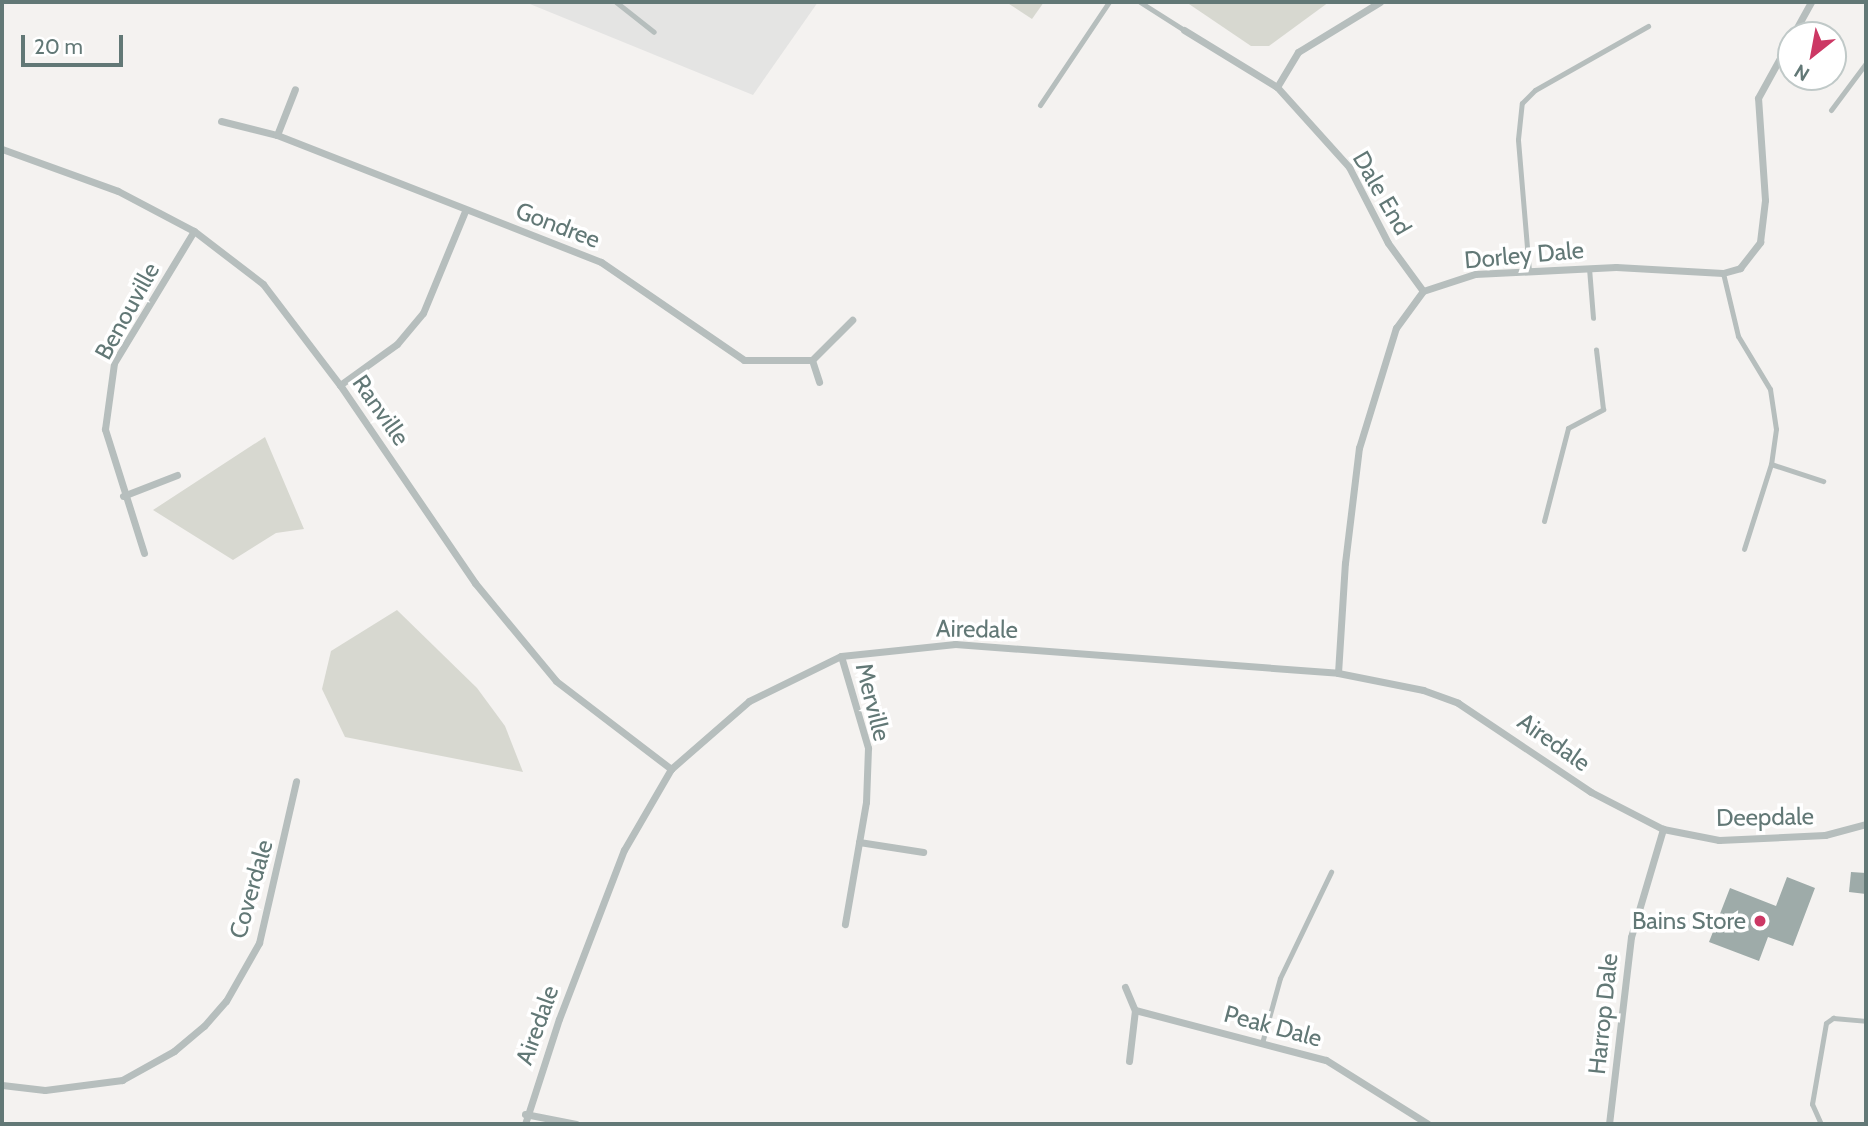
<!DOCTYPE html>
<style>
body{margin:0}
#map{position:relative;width:1868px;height:1126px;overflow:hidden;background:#f4f2f0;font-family:Cabin,sans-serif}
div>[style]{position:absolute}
.built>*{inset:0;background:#e4e4e3}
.green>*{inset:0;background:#d7d8d0}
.building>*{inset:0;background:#9eaba9}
.lane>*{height:5px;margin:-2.5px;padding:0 2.5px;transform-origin:2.5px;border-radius:2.5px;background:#b6bebd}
.street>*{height:7px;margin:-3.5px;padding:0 3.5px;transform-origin:3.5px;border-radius:3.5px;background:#b6bebd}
.dots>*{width:19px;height:19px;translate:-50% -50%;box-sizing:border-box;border:4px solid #fff;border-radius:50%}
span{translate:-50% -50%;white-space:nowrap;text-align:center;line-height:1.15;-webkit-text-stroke:7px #fff;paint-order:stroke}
.street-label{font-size:24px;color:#627876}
.poi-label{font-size:24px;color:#627876}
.right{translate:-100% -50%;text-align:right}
.frame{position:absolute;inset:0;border:4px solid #627876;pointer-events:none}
.north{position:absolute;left:1777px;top:21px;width:70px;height:70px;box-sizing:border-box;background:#fff;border:2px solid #c0c9c8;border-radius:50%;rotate:211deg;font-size:19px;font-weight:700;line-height:28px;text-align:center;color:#627876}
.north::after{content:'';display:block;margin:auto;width:24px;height:32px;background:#cc3864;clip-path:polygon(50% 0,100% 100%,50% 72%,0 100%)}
.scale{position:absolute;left:21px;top:35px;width:102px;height:32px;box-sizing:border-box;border:4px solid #627876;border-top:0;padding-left:9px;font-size:21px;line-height:24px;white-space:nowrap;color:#627876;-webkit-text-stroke:5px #fff;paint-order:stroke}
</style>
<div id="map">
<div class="built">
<i style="clip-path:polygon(525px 2px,818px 2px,753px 95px)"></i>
</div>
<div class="green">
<i style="clip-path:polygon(1006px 2px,1044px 2px,1032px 19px)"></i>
<i style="clip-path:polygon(1186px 2px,1329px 2px,1269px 46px,1251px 46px)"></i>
<i style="clip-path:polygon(265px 437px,304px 529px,276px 533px,233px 560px,153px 510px)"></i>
<i style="clip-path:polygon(397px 610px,477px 688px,505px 726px,523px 772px,345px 737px,322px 689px,331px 651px)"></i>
</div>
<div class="building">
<i style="clip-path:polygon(1851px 872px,1866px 873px,1866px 894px,1849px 892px)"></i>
<i style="clip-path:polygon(1787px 877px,1815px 888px,1793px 946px,1768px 937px,1759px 961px,1709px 942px,1730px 888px,1776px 906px)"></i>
</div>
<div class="lane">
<i style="left:616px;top:2px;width:48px;rotate:38.3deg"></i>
<i style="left:1140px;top:2px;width:52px;rotate:32.5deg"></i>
<i style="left:1040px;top:105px;width:124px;rotate:-56.2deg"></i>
<i style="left:1831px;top:110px;width:59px;rotate:-53.3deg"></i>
<i style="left:1589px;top:268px;width:50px;rotate:85.4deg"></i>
<i style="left:1529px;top:271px;width:132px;rotate:-94.8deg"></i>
<i style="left:1518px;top:139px;width:36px;rotate:-84deg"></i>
<i style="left:1522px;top:103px;width:18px;rotate:-45deg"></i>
<i style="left:1535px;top:90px;width:130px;rotate:-29.5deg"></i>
<i style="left:1723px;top:273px;width:65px;rotate:76.6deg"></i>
<i style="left:1738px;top:336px;width:62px;rotate:58.9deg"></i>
<i style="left:1770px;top:389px;width:40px;rotate:81.5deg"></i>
<i style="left:1776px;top:429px;width:35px;rotate:98deg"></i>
<i style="left:1771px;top:464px;width:89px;rotate:107.6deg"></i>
<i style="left:1771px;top:464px;width:55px;rotate:18.1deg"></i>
<i style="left:1544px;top:521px;width:96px;rotate:-75.5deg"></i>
<i style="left:1568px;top:428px;width:40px;rotate:-28deg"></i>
<i style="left:1603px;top:409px;width:60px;rotate:-96.7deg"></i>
<i style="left:1262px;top:1043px;width:67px;rotate:-74.5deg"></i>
<i style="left:1280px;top:978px;width:118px;rotate:-64.3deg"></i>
<i style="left:1821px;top:1124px;width:22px;rotate:-114deg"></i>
<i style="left:1812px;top:1104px;width:82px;rotate:-80.2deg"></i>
<i style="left:1826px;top:1023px;width:9px;rotate:-36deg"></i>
<i style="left:1833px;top:1018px;width:33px;rotate:5deg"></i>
</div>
<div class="street">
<i style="left:1184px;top:30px;width:109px;rotate:31.5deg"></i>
<i style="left:1277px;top:87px;width:108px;rotate:48deg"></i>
<i style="left:1349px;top:167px;width:85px;rotate:62.8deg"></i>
<i style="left:1388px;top:243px;width:59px;rotate:53.9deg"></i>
<i style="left:1277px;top:87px;width:41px;rotate:-59deg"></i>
<i style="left:1298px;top:52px;width:96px;rotate:-31.4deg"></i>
<i style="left:221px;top:121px;width:58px;rotate:14deg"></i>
<i style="left:277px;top:135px;width:348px;rotate:21.4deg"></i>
<i style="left:601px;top:262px;width:173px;rotate:34.4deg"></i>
<i style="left:744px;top:360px;width:68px"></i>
<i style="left:812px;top:360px;width:57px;rotate:-45deg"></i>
<i style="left:277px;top:135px;width:49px;rotate:-68.6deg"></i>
<i style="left:2px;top:149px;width:123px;rotate:19.9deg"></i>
<i style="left:118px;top:191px;width:86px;rotate:27.8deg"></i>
<i style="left:194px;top:231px;width:87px;rotate:37.5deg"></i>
<i style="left:263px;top:284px;width:127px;rotate:52.7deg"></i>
<i style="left:340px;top:385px;width:240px;rotate:55.7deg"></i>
<i style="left:475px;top:583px;width:127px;rotate:50.4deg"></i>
<i style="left:556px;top:681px;width:145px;rotate:37.4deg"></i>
<i style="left:812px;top:360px;width:23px;rotate:72deg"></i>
<i style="left:340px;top:385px;width:70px;rotate:-35.7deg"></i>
<i style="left:397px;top:344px;width:40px;rotate:-50deg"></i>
<i style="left:423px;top:313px;width:110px;rotate:-67.6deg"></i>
<i style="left:123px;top:496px;width:58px;rotate:-21.3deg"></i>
<i style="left:144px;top:553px;width:130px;rotate:-107.5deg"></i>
<i style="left:105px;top:429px;width:67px;rotate:-82.2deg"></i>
<i style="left:114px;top:363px;width:154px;rotate:-58.8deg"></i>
<i style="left:841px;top:656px;width:96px;rotate:73.6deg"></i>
<i style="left:868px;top:748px;width:54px;rotate:92.1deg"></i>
<i style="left:866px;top:802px;width:124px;rotate:99.8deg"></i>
<i style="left:1338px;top:673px;width:110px;rotate:-86.4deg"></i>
<i style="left:1345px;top:563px;width:116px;rotate:-83.1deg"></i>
<i style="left:1359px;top:448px;width:126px;rotate:-72.9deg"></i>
<i style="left:1396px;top:328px;width:46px;rotate:-53.9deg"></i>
<i style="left:1423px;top:291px;width:55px;rotate:-18.1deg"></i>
<i style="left:1475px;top:274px;width:141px;rotate:-2.8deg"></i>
<i style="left:1616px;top:267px;width:107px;rotate:3.2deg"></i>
<i style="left:1723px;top:273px;width:18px;rotate:-16deg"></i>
<i style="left:1740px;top:268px;width:33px;rotate:-52deg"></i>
<i style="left:1760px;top:242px;width:42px;rotate:-83.2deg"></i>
<i style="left:1765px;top:200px;width:102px;rotate:-93.9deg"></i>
<i style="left:1758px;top:98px;width:110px;rotate:-61.1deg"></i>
<i style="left:859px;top:842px;width:65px;rotate:8.9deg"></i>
<i style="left:1125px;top:987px;width:25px;rotate:67deg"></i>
<i style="left:1129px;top:1061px;width:51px;rotate:-83.3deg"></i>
<i style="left:1135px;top:1010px;width:197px;rotate:14.7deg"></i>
<i style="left:1326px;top:1060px;width:120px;rotate:32.1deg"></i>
<i style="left:2px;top:1085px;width:43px;rotate:6.6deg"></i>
<i style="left:45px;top:1090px;width:78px;rotate:-7.4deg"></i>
<i style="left:122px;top:1080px;width:60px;rotate:-29.1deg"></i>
<i style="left:174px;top:1051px;width:39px;rotate:-40deg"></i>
<i style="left:204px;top:1026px;width:33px;rotate:-49deg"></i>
<i style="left:226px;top:1001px;width:67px;rotate:-60.4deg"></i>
<i style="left:259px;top:943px;width:166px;rotate:-77.1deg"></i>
<i style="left:525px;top:1114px;width:52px;rotate:11.1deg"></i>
<i style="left:525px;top:1124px;width:110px;rotate:-72.1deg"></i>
<i style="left:559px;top:1019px;width:181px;rotate:-69deg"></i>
<i style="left:624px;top:850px;width:94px;rotate:-59.9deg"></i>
<i style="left:671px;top:769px;width:103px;rotate:-41.1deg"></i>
<i style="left:749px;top:701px;width:102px;rotate:-26.1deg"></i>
<i style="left:841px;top:656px;width:115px;rotate:-6deg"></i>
<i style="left:955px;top:644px;width:384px;rotate:4.3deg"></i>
<i style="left:1338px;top:673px;width:87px;rotate:11.3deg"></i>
<i style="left:1423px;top:690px;width:37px;rotate:20deg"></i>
<i style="left:1458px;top:703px;width:160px;rotate:33.8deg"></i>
<i style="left:1591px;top:792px;width:81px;rotate:27.2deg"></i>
<i style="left:1663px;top:829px;width:57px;rotate:11.1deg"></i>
<i style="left:1719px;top:840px;width:106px;rotate:-2.7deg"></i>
<i style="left:1825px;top:835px;width:42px;rotate:-15deg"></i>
<i style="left:1609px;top:1124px;width:188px;rotate:-83.3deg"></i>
<i style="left:1631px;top:937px;width:113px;rotate:-73.5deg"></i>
</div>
<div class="dots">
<i style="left:1760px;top:921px;background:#cc3864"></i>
</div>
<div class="street-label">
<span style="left:1382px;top:193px;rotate:60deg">Dale End</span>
<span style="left:558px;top:225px;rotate:21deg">Gondree</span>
<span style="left:1524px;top:255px;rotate:-5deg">Dorley Dale</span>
<span style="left:127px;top:311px;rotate:-61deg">Benouville</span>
<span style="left:381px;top:410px;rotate:55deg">Ranville</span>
<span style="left:977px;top:629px;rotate:1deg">Airedale</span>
<span style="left:873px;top:702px;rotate:76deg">Merville</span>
<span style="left:1554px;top:742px;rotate:35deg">Airedale</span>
<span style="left:1765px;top:817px;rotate:-1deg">Deepdale</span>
<span style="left:251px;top:889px;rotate:-74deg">Coverdale</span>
<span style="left:1603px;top:1014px;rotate:-84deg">Harrop Dale</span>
<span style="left:537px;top:1025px;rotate:-70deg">Airedale</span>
<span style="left:1273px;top:1026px;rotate:15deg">Peak Dale</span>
</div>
<div class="poi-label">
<span class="right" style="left:1746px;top:921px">Bains Store</span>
</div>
<div class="frame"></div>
<div class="north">N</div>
<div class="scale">20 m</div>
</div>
